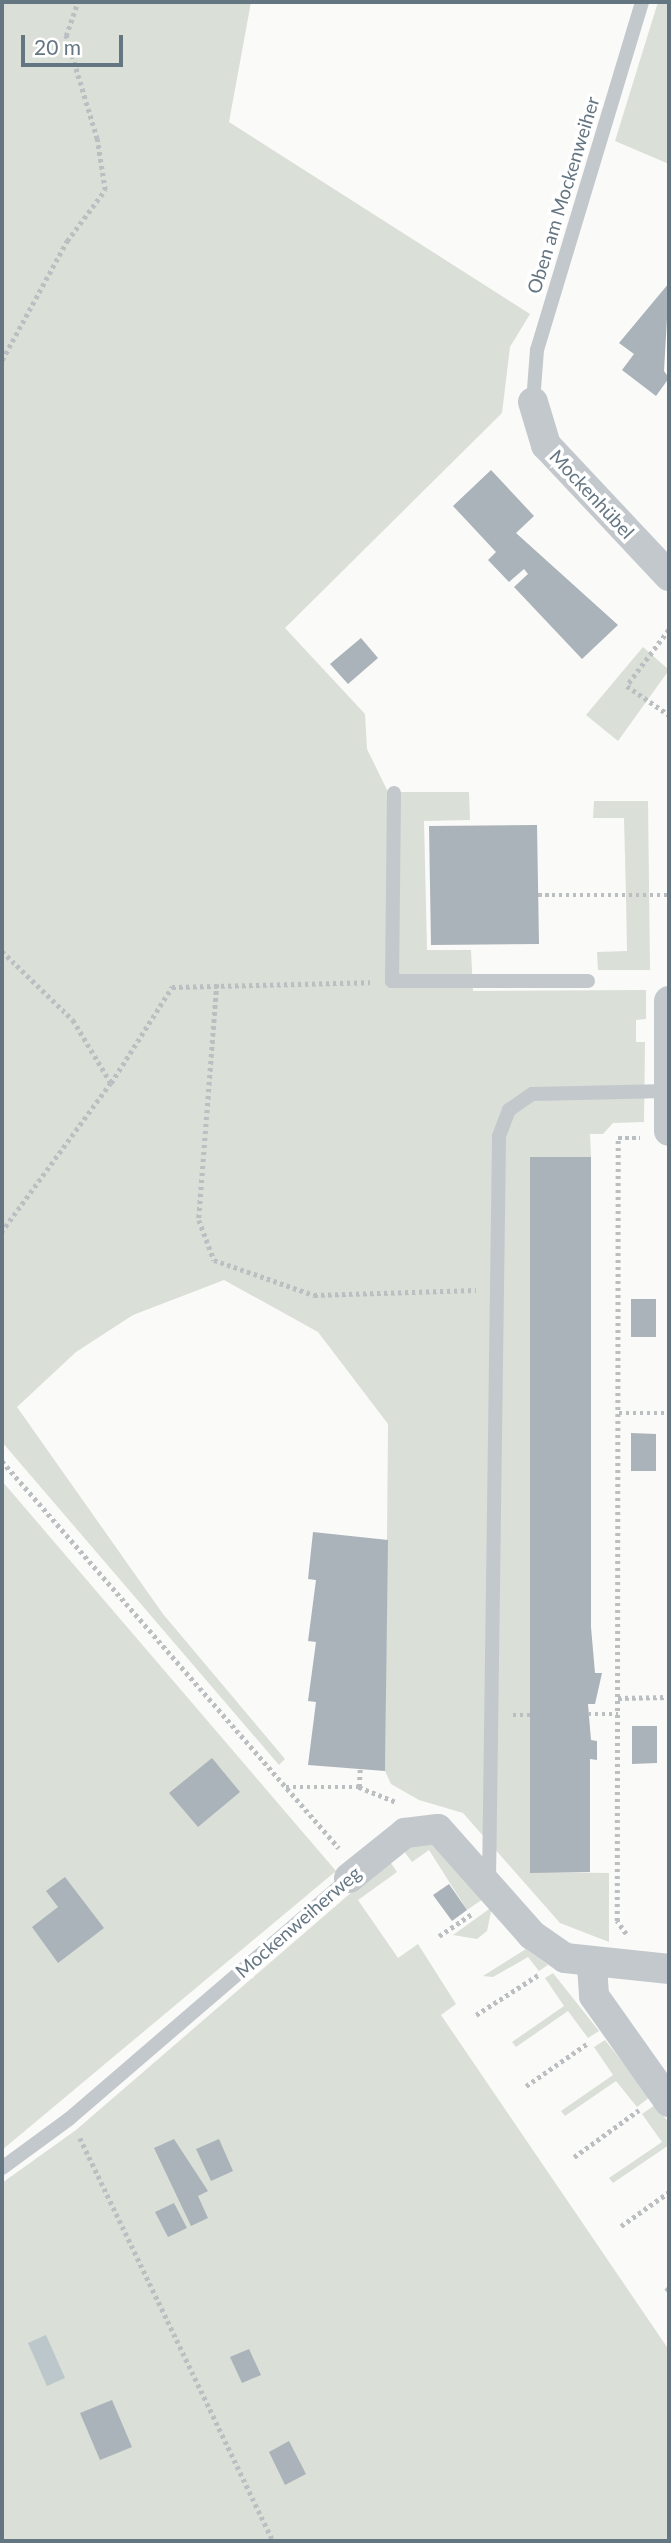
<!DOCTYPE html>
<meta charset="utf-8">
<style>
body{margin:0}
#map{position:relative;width:671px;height:2543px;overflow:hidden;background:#fafaf8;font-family:Lato,sans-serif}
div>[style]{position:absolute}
.green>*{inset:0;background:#dadfd7}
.water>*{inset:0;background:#bbc7cb}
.building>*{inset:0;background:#aab3b9}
.path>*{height:4.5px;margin-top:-2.25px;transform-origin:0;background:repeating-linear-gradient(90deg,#bbbfc2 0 3.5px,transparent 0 7px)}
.service>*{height:14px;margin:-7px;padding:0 7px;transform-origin:7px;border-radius:7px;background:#c3c8cc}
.minor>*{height:30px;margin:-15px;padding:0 15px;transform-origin:15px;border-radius:15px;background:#c3c8cc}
span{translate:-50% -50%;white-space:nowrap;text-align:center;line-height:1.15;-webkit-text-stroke:7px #fff;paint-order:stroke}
.street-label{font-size:19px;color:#657683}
.frame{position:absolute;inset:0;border:4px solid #657683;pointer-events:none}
.scale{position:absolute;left:21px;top:35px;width:102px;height:32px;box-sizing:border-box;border:4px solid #657683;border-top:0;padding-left:9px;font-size:21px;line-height:24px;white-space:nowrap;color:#657683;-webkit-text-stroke:5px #fff;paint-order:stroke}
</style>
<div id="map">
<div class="green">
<i style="clip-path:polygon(2px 2px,251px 2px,229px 122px,530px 314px,510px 347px,502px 413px,285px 628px,365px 714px,367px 749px,388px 792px,469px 792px,470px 820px,424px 821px,427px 950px,471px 950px,473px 991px,646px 990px,646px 1019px,636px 1020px,636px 1042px,645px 1042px,644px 1122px,613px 1123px,603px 1134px,590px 1134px,591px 1157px,530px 1157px,530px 1872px,609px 1873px,609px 1942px,560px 1923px,463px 1813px,419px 1800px,391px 1784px,385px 1771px,388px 1424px,318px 1332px,224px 1280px,133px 1315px,76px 1352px,17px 1407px,163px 1614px,285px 1759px,279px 1765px,2px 1442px)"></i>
<i style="clip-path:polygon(658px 2px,669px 2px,669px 164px,615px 141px)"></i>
<i style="clip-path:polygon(643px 647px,669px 670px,618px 741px,586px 715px)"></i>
<i style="clip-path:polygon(594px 801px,648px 801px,650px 970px,598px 970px,597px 952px,627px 951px,626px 896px,624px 818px,593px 818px)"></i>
<i style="clip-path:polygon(2px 1481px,336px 1871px,2px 2150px)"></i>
<i style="clip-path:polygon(428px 1840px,486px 1897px,467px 1910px,429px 1850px,412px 1862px,403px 1850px)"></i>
<i style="clip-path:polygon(389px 1860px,397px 1872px,358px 1900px,398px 1958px,418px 1944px,456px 2004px,441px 2015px,669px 2350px,669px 2541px,2px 2541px,2px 2183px,76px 2130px)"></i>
<i style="clip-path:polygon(492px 1907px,487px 1931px,477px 1939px,453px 1935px)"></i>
<i style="clip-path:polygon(526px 1949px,548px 1965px,539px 1971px,528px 1957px,493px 1977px,483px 1976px)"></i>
<i style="clip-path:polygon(553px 1973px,599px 2031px,588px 2038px,568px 2011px,516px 2047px,512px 2042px,564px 2006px,545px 1978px)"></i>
<i style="clip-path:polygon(605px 2040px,650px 2097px,637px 2107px,616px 2081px,565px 2116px,561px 2111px,613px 2075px,594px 2047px)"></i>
<i style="clip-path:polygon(655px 2105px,669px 2123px,669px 2145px,613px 2183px,609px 2178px,662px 2142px,642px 2114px)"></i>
</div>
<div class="water">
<i style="clip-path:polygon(46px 2335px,65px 2378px,47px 2386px,28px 2343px)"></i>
</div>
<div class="building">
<i style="clip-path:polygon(669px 283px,664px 371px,669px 378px,656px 396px,622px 370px,634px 354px,619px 343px)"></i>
<i style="clip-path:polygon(491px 470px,534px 516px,516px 533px,618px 625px,582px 659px,514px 587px,528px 574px,524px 569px,509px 582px,488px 560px,496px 552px,453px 506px)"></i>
<i style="clip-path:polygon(361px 638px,378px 658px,348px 684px,330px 664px)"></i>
<i style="clip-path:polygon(537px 825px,539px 944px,431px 945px,429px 826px)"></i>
<i style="clip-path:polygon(530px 1157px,591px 1157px,591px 1627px,595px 1673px,602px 1673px,595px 1704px,588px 1704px,591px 1740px,597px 1741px,597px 1760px,590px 1759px,590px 1872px,530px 1873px)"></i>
<i style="clip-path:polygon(631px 1299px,656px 1299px,656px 1337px,631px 1337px)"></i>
<i style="clip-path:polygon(631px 1433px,656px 1434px,656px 1471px,631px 1471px)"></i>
<i style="clip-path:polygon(313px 1532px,388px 1540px,385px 1771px,308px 1765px,316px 1702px,308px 1701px,316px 1642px,308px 1641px,316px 1580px,308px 1579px)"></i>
<i style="clip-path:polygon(632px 1726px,657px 1726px,657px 1763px,632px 1764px)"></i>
<i style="clip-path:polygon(212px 1758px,240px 1792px,198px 1827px,169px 1793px)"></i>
<i style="clip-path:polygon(65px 1877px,104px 1928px,58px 1963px,32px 1927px,58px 1907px,46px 1891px)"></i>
<i style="clip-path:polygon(449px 1884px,467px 1910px,452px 1921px,433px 1895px)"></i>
<i style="clip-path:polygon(174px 2139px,208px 2191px,198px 2196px,208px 2218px,191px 2226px,154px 2148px)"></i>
<i style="clip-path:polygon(219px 2139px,233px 2171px,211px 2181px,196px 2149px)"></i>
<i style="clip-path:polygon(174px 2203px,187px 2228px,168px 2237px,155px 2212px)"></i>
<i style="clip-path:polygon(249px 2349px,261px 2375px,242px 2383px,230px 2357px)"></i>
<i style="clip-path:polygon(112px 2400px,132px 2447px,100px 2460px,80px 2413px)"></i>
<i style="clip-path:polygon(289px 2441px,306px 2474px,285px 2485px,269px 2452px)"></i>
</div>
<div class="path">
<i style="left:2px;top:360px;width:136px;rotate:-61.4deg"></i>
<i style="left:67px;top:241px;width:64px;rotate:-53.3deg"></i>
<i style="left:105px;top:190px;width:52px;rotate:-98.9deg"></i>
<i style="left:97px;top:139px;width:108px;rotate:-106.8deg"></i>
<i style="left:66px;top:36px;width:36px;rotate:-71deg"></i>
<i style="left:669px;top:630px;width:70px;rotate:126.9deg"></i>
<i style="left:627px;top:686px;width:51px;rotate:34.6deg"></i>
<i style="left:538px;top:895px;width:131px"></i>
<i style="left:2px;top:951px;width:99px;rotate:44.2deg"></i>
<i style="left:73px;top:1020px;width:74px;rotate:58.9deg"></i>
<i style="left:111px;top:1083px;width:185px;rotate:126.2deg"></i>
<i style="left:217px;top:984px;width:237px;rotate:94.4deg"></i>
<i style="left:199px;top:1220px;width:43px;rotate:69.4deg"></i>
<i style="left:214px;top:1260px;width:106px;rotate:19.3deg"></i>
<i style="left:314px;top:1295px;width:162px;rotate:-1.8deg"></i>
<i style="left:111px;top:1083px;width:114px;rotate:-57.6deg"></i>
<i style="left:172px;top:987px;width:198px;rotate:-1.4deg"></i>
<i style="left:619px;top:1413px;width:50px"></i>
<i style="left:2px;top:1461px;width:513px;rotate:48.95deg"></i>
<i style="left:618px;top:1698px;width:51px;rotate:-1.1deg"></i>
<i style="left:588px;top:1714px;width:30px"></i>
<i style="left:513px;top:1715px;width:17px"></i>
<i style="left:286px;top:1787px;width:73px"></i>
<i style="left:359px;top:1787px;width:40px;rotate:22deg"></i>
<i style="left:359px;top:1787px;width:18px;rotate:-87deg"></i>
<i style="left:626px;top:1934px;width:16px;rotate:-125deg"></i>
<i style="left:617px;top:1921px;width:783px;rotate:-89.93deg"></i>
<i style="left:618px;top:1138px;width:22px"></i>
<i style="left:439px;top:1936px;width:40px;rotate:-34deg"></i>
<i style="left:476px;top:2015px;width:74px;rotate:-32.8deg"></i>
<i style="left:526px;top:2086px;width:75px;rotate:-34.7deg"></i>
<i style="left:80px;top:2138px;width:447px;rotate:64.4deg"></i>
<i style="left:574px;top:2157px;width:80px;rotate:-35.9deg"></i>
<i style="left:621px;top:2226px;width:59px;rotate:-35.3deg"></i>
<i style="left:666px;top:2291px;width:4px;rotate:-45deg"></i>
</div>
<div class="service">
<i style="left:533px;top:402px;width:52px;rotate:-85.6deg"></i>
<i style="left:537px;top:350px;width:363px;rotate:-73.2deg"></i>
<i style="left:394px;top:793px;width:188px;rotate:90.6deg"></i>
<i style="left:392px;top:981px;width:196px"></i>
<i style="left:489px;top:1883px;width:747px;rotate:-89.23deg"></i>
<i style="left:499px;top:1136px;width:28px;rotate:-69deg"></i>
<i style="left:509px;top:1110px;width:28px;rotate:-35deg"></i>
<i style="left:532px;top:1094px;width:136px;rotate:-1.3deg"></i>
<i style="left:2px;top:2168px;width:83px;rotate:-36.2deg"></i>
<i style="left:69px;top:2119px;width:369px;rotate:-40.7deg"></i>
</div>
<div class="minor">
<i style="left:533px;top:402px;width:45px;rotate:73.2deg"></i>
<i style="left:546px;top:445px;width:180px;rotate:46.8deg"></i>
<i style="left:669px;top:1001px;width:130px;rotate:90deg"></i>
<i style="left:349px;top:1878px;width:72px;rotate:-38.8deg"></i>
<i style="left:405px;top:1833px;width:33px;rotate:-7deg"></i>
<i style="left:438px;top:1829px;width:142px;rotate:48.4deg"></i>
<i style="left:532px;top:1935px;width:40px;rotate:34.9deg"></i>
<i style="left:565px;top:1958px;width:105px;rotate:6deg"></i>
<i style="left:592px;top:1966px;width:30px;rotate:86deg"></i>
<i style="left:594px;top:1996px;width:130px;rotate:54.7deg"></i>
</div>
<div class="street-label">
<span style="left:563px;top:195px;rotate:-73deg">Oben am Mockenweiher</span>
<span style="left:592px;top:494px;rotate:47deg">Mockenhübel</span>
<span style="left:298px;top:1922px;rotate:-41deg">Mockenweiherweg</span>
</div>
<div class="frame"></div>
<div class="scale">20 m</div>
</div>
